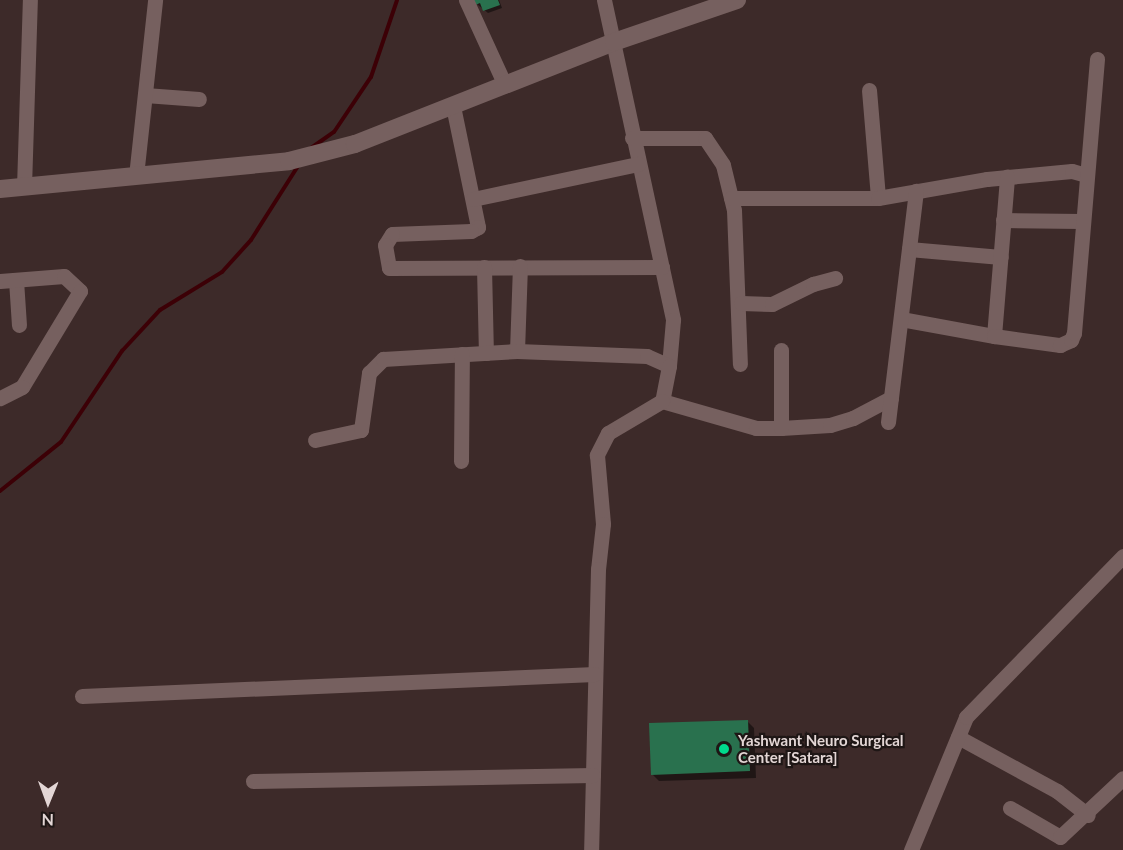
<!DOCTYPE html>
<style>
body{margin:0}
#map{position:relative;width:1123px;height:850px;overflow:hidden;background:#3d2a29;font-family:Lato,sans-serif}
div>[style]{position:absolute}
.shadow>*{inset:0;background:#0007}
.stream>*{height:4px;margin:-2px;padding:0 2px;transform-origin:2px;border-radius:2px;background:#3c0006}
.building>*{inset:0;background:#29714e}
.minor>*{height:15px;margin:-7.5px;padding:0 7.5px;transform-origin:7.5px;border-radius:7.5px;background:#76605f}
.secondary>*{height:18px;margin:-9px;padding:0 9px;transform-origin:9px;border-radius:9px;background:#76605f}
.dots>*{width:16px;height:16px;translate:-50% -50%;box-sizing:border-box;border:3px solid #1e1615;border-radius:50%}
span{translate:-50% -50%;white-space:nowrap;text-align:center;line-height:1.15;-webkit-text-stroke:4.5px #1e1615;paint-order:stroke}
.poi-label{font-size:15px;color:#e3d6d5;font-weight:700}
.left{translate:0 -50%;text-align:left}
.north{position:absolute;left:18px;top:772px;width:60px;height:60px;-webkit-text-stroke:4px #1e1615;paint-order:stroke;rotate:181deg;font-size:16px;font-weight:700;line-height:24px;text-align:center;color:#e3d6d5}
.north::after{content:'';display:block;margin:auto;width:21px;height:27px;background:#e3d6d5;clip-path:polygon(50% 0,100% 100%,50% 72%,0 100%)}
</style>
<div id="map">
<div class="shadow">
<i style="clip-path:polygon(472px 0,499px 0,502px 8px,488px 13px)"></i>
<i style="clip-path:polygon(747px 721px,754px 728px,756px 778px,659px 781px,652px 774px)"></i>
</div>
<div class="stream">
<i style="left:311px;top:148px;width:28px;rotate:-35deg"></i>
<i style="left:334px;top:132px;width:66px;rotate:-56.1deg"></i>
<i style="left:371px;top:77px;width:81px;rotate:-71.3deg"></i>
<i style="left:0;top:491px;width:78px;rotate:-38.8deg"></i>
<i style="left:61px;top:442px;width:110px;rotate:-56.2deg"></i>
<i style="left:122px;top:351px;width:56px;rotate:-47.2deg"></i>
<i style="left:160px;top:310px;width:73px;rotate:-31.5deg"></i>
<i style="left:222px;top:272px;width:43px;rotate:-47.8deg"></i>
<i style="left:251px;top:240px;width:88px;rotate:-57.6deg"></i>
</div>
<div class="building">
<i style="clip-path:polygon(471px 0,498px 0,500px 5px,483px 11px,480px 3px,473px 6px)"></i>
<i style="clip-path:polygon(748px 720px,750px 771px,651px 775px,649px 723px)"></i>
</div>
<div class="minor">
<i style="left:466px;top:0;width:94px;rotate:65.4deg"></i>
<i style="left:604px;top:0;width:327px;rotate:77.8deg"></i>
<i style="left:673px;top:320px;width:46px;rotate:95deg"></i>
<i style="left:869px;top:90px;width:108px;rotate:85.2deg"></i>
<i style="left:145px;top:95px;width:54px;rotate:4.2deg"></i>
<i style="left:453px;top:106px;width:124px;rotate:78.3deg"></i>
<i style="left:478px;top:227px;width:8px;rotate:150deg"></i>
<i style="left:471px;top:231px;width:79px;rotate:177.8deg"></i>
<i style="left:392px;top:234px;width:13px;rotate:122deg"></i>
<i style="left:385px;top:245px;width:23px;rotate:80deg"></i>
<i style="left:389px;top:268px;width:273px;rotate:-0.2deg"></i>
<i style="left:632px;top:138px;width:73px"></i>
<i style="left:705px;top:138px;width:32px;rotate:56deg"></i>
<i style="left:723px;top:165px;width:46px;rotate:76.3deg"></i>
<i style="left:734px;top:210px;width:154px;rotate:87.8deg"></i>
<i style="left:136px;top:176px;width:177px;rotate:-83.8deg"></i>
<i style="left:24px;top:187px;width:187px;rotate:-88.2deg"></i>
<i style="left:731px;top:198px;width:147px"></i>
<i style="left:878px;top:198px;width:111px;rotate:-9.9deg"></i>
<i style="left:987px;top:179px;width:85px;rotate:-5.4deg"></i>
<i style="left:1072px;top:171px;width:15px;rotate:16deg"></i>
<i style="left:473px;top:199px;width:169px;rotate:-12deg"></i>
<i style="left:1003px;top:220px;width:78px;rotate:0.7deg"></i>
<i style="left:909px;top:249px;width:92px;rotate:5deg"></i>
<i style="left:484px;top:267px;width:86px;rotate:88.7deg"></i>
<i style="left:16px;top:280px;width:45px;rotate:86.2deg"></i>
<i style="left:0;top:281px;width:64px;rotate:-4.5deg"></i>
<i style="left:64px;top:276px;width:22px;rotate:43deg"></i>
<i style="left:80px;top:291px;width:112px;rotate:121.1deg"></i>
<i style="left:22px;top:387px;width:25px;rotate:153deg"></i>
<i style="left:741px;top:303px;width:31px;rotate:2deg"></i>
<i style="left:772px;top:304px;width:46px;rotate:-26deg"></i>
<i style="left:813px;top:284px;width:23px;rotate:-15deg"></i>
<i style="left:901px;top:319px;width:95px;rotate:10.4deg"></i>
<i style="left:994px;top:336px;width:160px;rotate:-85.3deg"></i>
<i style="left:994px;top:336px;width:67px;rotate:7.8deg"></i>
<i style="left:1060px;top:345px;width:12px;rotate:-24deg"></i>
<i style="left:1071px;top:340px;width:8px;rotate:-67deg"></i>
<i style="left:1074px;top:333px;width:275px;rotate:-85.2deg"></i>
<i style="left:517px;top:351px;width:85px;rotate:-88deg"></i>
<i style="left:662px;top:401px;width:98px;rotate:16deg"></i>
<i style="left:756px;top:428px;width:25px"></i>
<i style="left:781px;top:428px;width:49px;rotate:-3.5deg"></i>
<i style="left:830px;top:425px;width:24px;rotate:-17deg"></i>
<i style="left:853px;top:418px;width:43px;rotate:-27.8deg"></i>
<i style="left:888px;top:422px;width:233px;rotate:-83.1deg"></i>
<i style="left:781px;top:428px;width:78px;rotate:-90deg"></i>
<i style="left:315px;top:440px;width:47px;rotate:-12.3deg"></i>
<i style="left:361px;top:430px;width:58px;rotate:-82deg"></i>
<i style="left:369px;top:373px;width:20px;rotate:-45deg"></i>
<i style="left:383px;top:359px;width:134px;rotate:-3.4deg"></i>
<i style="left:517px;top:351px;width:130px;rotate:2.2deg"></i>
<i style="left:647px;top:356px;width:24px;rotate:24deg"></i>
<i style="left:669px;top:366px;width:36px;rotate:101deg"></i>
<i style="left:662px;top:401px;width:63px;rotate:149.3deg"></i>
<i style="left:608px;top:433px;width:25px;rotate:117deg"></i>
<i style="left:597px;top:455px;width:69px;rotate:85deg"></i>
<i style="left:603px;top:524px;width:45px;rotate:96.3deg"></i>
<i style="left:598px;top:569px;width:281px;rotate:91.4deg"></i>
<i style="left:461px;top:461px;width:107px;rotate:-89.5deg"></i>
<i style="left:82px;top:696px;width:513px;rotate:-2.46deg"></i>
<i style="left:958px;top:737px;width:113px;rotate:28.6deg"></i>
<i style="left:1057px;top:791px;width:39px;rotate:38deg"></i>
<i style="left:253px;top:781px;width:340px;rotate:-1deg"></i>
<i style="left:1010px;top:808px;width:58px;rotate:30.1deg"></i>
<i style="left:1060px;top:837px;width:86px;rotate:-43.1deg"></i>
<i style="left:911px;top:850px;width:144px;rotate:-67.5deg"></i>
<i style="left:966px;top:717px;width:225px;rotate:-45.7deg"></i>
</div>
<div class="secondary">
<i style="left:0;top:189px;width:290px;rotate:-5.5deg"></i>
<i style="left:289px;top:161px;width:68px;rotate:-14.4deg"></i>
<i style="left:355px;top:144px;width:278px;rotate:-21.5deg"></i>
<i style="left:614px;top:42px;width:130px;rotate:-18.9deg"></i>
</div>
<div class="dots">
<i style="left:724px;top:749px;background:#00d98c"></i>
</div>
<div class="poi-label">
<span class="left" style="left:738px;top:749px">Yashwant Neuro Surgical<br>Center [Satara]</span>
</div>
<div class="north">N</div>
</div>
